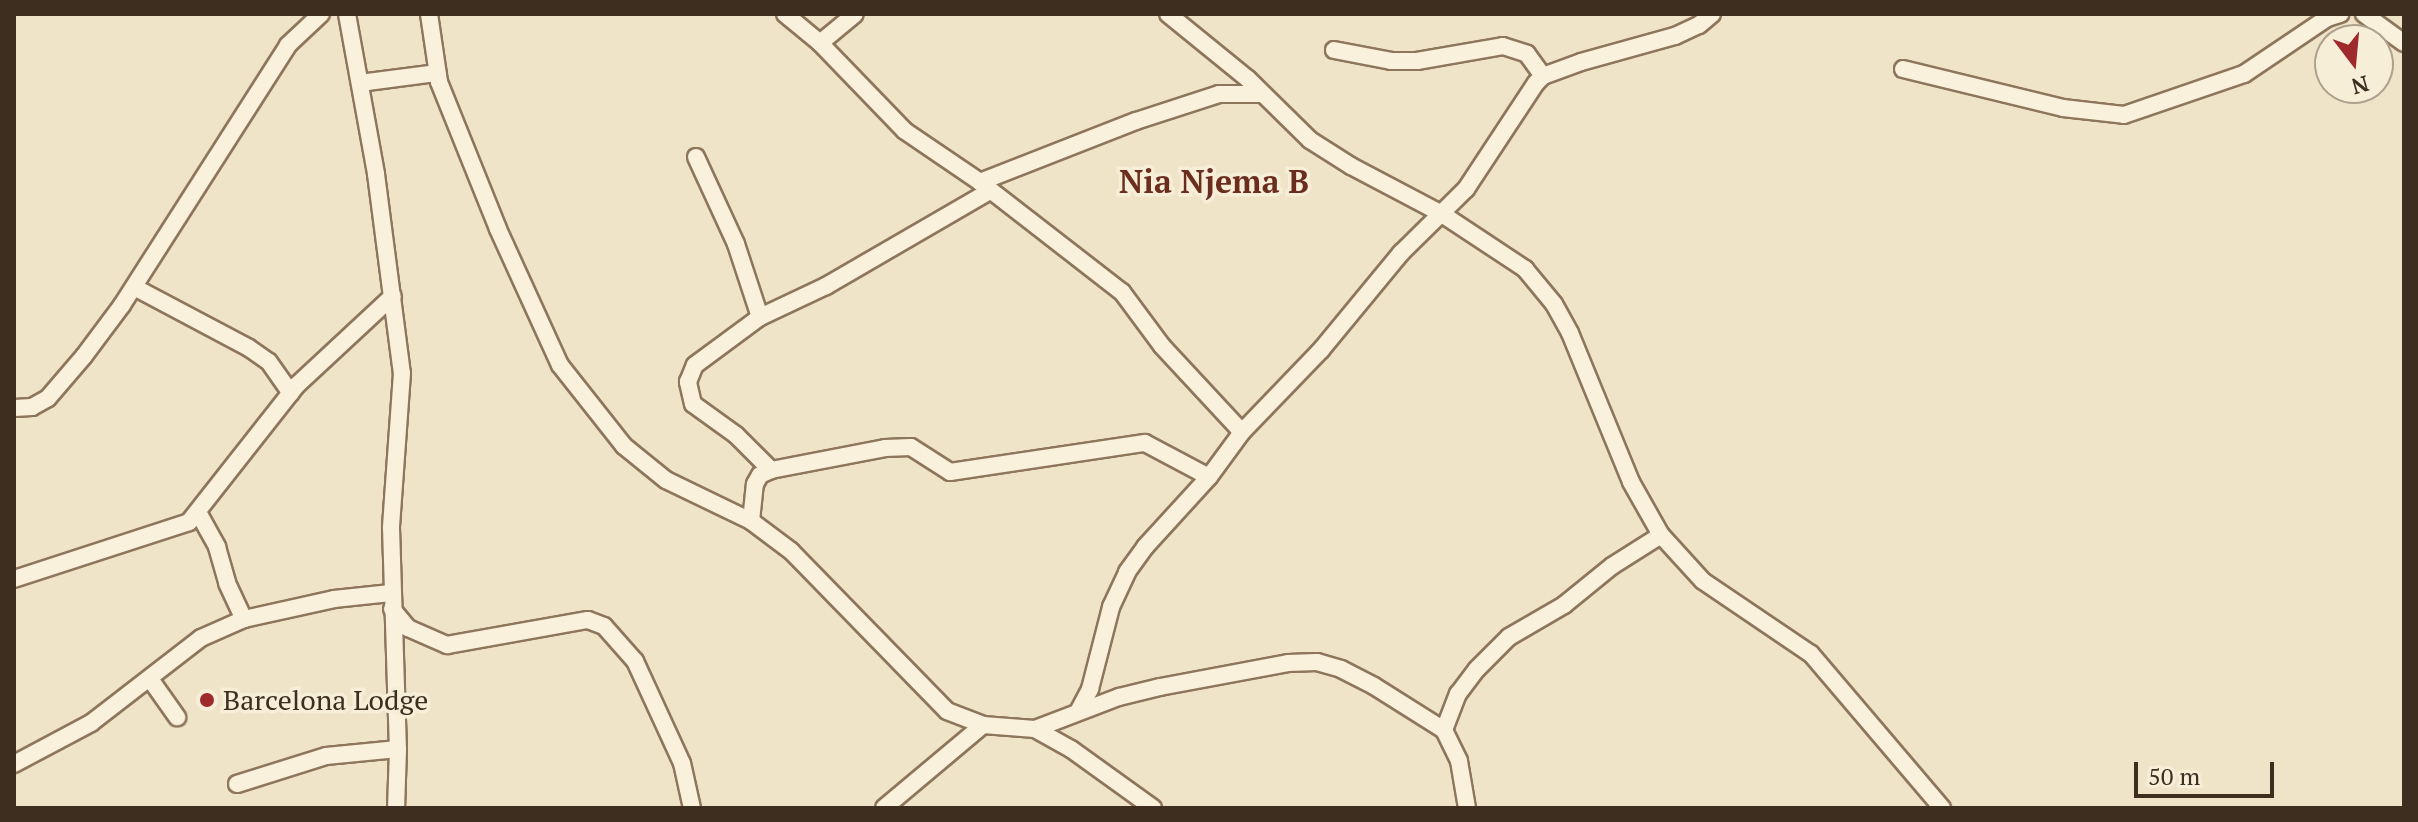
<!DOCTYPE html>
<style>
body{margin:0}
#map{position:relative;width:2418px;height:822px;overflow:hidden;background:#f0e4c8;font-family:"PT Serif",serif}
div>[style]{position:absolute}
.roads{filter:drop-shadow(2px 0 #8d765c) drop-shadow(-2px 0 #8d765c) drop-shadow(0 2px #8d765c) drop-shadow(0 -2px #8d765c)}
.minor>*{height:16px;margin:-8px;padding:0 8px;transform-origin:8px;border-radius:8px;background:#faf1dc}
.dots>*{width:22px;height:22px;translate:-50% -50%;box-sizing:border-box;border:4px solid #f7eed8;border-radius:50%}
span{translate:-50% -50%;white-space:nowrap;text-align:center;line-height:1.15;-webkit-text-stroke:7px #f7eed8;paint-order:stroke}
.poi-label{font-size:28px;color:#3d2e20}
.left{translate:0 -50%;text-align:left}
.quarter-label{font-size:32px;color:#6b2e1e;font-weight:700}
.frame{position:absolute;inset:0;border:16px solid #3d2e20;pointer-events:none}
.north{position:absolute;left:2314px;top:24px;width:80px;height:80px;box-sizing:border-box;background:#f7eed8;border:2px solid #ada18e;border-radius:50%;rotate:164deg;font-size:22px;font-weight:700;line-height:32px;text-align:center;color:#3d2e20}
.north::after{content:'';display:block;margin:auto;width:28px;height:36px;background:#9e2a2b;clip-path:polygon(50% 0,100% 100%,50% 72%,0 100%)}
.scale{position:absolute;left:2134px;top:762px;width:140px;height:36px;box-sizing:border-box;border:4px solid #3d2e20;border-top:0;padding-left:10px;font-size:24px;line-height:28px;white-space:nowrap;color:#3d2e20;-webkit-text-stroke:6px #f7eed8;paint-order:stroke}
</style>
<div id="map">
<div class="roads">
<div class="minor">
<i style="left:347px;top:14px;width:163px;rotate:79.7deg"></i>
<i style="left:376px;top:174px;width:201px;rotate:82.6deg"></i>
<i style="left:402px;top:373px;width:155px;rotate:94.1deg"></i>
<i style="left:391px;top:528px;width:221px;rotate:88.2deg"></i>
<i style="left:398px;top:749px;width:59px;rotate:91.9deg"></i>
<i style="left:429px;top:14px;width:69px;rotate:81.6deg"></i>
<i style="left:439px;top:82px;width:158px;rotate:68.1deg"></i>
<i style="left:498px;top:229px;width:149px;rotate:65.5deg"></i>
<i style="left:560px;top:365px;width:103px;rotate:51.7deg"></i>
<i style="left:624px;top:446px;width:54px;rotate:39deg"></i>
<i style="left:666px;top:480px;width:94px;rotate:25.8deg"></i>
<i style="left:751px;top:521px;width:50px;rotate:36.9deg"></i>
<i style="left:791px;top:551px;width:223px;rotate:45.7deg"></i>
<i style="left:947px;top:711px;width:39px;rotate:21deg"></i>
<i style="left:983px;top:725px;width:52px;rotate:4.4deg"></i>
<i style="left:1035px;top:729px;width:41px;rotate:29.1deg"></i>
<i style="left:1071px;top:749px;width:101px;rotate:35.7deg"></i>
<i style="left:785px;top:14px;width:45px;rotate:39.6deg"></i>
<i style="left:820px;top:43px;width:122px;rotate:46deg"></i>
<i style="left:905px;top:131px;width:91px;rotate:34.2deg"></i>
<i style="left:980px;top:182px;width:180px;rotate:37.8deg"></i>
<i style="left:1122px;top:292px;width:67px;rotate:53.5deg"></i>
<i style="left:1162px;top:346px;width:117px;rotate:47.1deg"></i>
<i style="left:1168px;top:14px;width:103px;rotate:39.1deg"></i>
<i style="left:1248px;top:79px;width:87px;rotate:44.5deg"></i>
<i style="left:1310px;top:140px;width:49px;rotate:32.4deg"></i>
<i style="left:1351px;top:166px;width:103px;rotate:27.8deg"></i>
<i style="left:1442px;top:214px;width:100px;rotate:33.5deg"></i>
<i style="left:1525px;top:269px;width:45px;rotate:50.4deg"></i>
<i style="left:1554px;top:304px;width:33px;rotate:61deg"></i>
<i style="left:1570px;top:333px;width:161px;rotate:67.7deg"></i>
<i style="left:1631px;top:482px;width:61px;rotate:60.5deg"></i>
<i style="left:1661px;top:535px;width:62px;rotate:47.6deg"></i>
<i style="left:1703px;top:581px;width:130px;rotate:34.1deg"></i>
<i style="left:1811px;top:654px;width:202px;rotate:49.6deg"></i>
<i style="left:2364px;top:14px;width:49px;rotate:35.9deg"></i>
<i style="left:820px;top:43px;width:45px;rotate:-39.6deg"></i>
<i style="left:1334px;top:50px;width:58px;rotate:10.9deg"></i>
<i style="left:1391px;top:61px;width:26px"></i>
<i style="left:1417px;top:61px;width:87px;rotate:-9.9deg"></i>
<i style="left:1503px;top:46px;width:25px;rotate:18deg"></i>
<i style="left:1527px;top:54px;width:27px;rotate:54deg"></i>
<i style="left:1903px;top:69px;width:165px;rotate:13.7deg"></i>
<i style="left:2063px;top:108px;width:61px;rotate:6.5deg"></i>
<i style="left:2124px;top:115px;width:127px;rotate:-18.9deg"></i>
<i style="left:2244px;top:74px;width:100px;rotate:-34deg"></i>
<i style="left:2327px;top:18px;width:14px;rotate:-17deg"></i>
<i style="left:360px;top:83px;width:78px;rotate:-7.4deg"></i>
<i style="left:696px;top:157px;width:96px;rotate:65.3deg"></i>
<i style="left:736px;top:244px;width:77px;rotate:71.8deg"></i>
<i style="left:980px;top:182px;width:168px;rotate:-21.4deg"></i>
<i style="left:1136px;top:121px;width:87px;rotate:-18deg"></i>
<i style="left:1219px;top:94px;width:43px"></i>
<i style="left:134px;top:287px;width:130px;rotate:27.9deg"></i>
<i style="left:249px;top:348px;width:24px;rotate:35deg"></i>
<i style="left:269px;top:362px;width:38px;rotate:55deg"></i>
<i style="left:14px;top:408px;width:18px;rotate:-3deg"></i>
<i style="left:32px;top:407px;width:18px;rotate:-29deg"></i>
<i style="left:48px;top:398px;width:55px;rotate:-49.4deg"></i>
<i style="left:84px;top:356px;width:64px;rotate:-53.3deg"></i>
<i style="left:122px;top:305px;width:308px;rotate:-57.4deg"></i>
<i style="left:288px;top:45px;width:45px;rotate:-43.2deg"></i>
<i style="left:771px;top:470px;width:49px;rotate:-135deg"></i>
<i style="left:736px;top:435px;width:53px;rotate:-144.2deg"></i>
<i style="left:693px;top:404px;width:23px;rotate:-103deg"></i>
<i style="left:688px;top:382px;width:18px;rotate:-68deg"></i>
<i style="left:695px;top:365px;width:81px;rotate:-36.4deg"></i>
<i style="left:760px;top:317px;width:73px;rotate:-25.2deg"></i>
<i style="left:826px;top:286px;width:190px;rotate:-30.1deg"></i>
<i style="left:199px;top:514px;width:38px;rotate:61deg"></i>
<i style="left:217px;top:547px;width:37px;rotate:74deg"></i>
<i style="left:227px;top:583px;width:40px;rotate:65deg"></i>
<i style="left:751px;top:521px;width:37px;rotate:-84deg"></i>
<i style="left:755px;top:484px;width:10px;rotate:-61deg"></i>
<i style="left:760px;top:475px;width:12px;rotate:-24deg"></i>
<i style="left:771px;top:470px;width:116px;rotate:-10.9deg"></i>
<i style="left:885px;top:448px;width:26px;rotate:-2deg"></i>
<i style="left:911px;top:447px;width:46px;rotate:32.7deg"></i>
<i style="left:950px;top:472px;width:197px;rotate:-8.5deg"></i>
<i style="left:1145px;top:443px;width:72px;rotate:28deg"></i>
<i style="left:14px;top:579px;width:184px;rotate:-18deg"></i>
<i style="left:189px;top:522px;width:173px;rotate:-51.8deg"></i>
<i style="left:296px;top:386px;width:132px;rotate:-42.9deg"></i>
<i style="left:392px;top:609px;width:25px;rotate:50deg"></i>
<i style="left:408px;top:628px;width:43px;rotate:23.6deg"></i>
<i style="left:447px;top:645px;width:143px;rotate:-10.1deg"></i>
<i style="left:588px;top:620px;width:17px;rotate:21deg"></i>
<i style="left:604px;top:626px;width:47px;rotate:48.5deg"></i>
<i style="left:635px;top:661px;width:112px;rotate:65.3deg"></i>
<i style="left:682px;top:763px;width:46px;rotate:77.5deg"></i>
<i style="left:150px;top:679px;width:47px;rotate:54.6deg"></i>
<i style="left:1079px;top:710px;width:24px;rotate:-62deg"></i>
<i style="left:1090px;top:689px;width:85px;rotate:-75.6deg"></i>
<i style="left:1111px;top:607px;width:38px;rotate:-65deg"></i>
<i style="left:1127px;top:572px;width:31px;rotate:-54deg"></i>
<i style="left:1145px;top:547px;width:95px;rotate:-47.6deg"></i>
<i style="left:1209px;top:477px;width:56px;rotate:-53.7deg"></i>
<i style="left:1242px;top:432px;width:114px;rotate:-46.1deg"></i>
<i style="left:1321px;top:350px;width:126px;rotate:-50.5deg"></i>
<i style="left:1401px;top:253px;width:91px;rotate:-44.6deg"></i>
<i style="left:1466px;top:189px;width:127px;rotate:-56.6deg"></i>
<i style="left:1536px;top:83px;width:10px;rotate:-45deg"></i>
<i style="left:1543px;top:76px;width:40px;rotate:-20.2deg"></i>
<i style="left:1581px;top:62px;width:98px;rotate:-15.5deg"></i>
<i style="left:1675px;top:36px;width:26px;rotate:-25deg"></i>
<i style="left:1699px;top:25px;width:17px;rotate:-40deg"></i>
<i style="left:1035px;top:729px;width:90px;rotate:-20.9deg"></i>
<i style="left:1119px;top:697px;width:42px;rotate:-13.7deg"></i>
<i style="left:1160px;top:687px;width:130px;rotate:-10.6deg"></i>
<i style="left:1288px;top:663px;width:29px;rotate:-2deg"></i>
<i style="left:1317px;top:662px;width:25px;rotate:16deg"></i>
<i style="left:1341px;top:669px;width:37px;rotate:27deg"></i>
<i style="left:1374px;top:686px;width:83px;rotate:32.2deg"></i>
<i style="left:1444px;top:730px;width:34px;rotate:64deg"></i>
<i style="left:1459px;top:761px;width:48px;rotate:80.3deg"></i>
<i style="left:1444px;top:730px;width:39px;rotate:-69deg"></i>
<i style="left:1458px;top:694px;width:31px;rotate:-53deg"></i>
<i style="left:1477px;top:669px;width:45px;rotate:-45deg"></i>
<i style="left:1509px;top:637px;width:64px;rotate:-30.2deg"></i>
<i style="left:1564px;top:605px;width:62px;rotate:-39.1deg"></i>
<i style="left:1612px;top:566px;width:58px;rotate:-32.3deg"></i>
<i style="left:14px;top:764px;width:87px;rotate:-28deg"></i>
<i style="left:91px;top:723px;width:139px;rotate:-37.7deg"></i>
<i style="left:201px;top:638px;width:47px;rotate:-23.8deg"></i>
<i style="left:244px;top:619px;width:92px;rotate:-12.5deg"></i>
<i style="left:334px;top:599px;width:57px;rotate:-6deg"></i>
<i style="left:237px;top:784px;width:93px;rotate:-17.5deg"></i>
<i style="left:326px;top:756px;width:72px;rotate:-5.6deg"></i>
<i style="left:884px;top:808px;width:129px;rotate:-40deg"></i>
</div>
</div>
<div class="dots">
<i style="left:207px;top:700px;background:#9e2a2b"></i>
</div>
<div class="poi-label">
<span class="left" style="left:223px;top:700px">Barcelona Lodge</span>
</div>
<div class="quarter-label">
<span style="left:1214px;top:181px">Nia Njema B</span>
</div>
<div class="frame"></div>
<div class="north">N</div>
<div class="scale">50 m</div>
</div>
